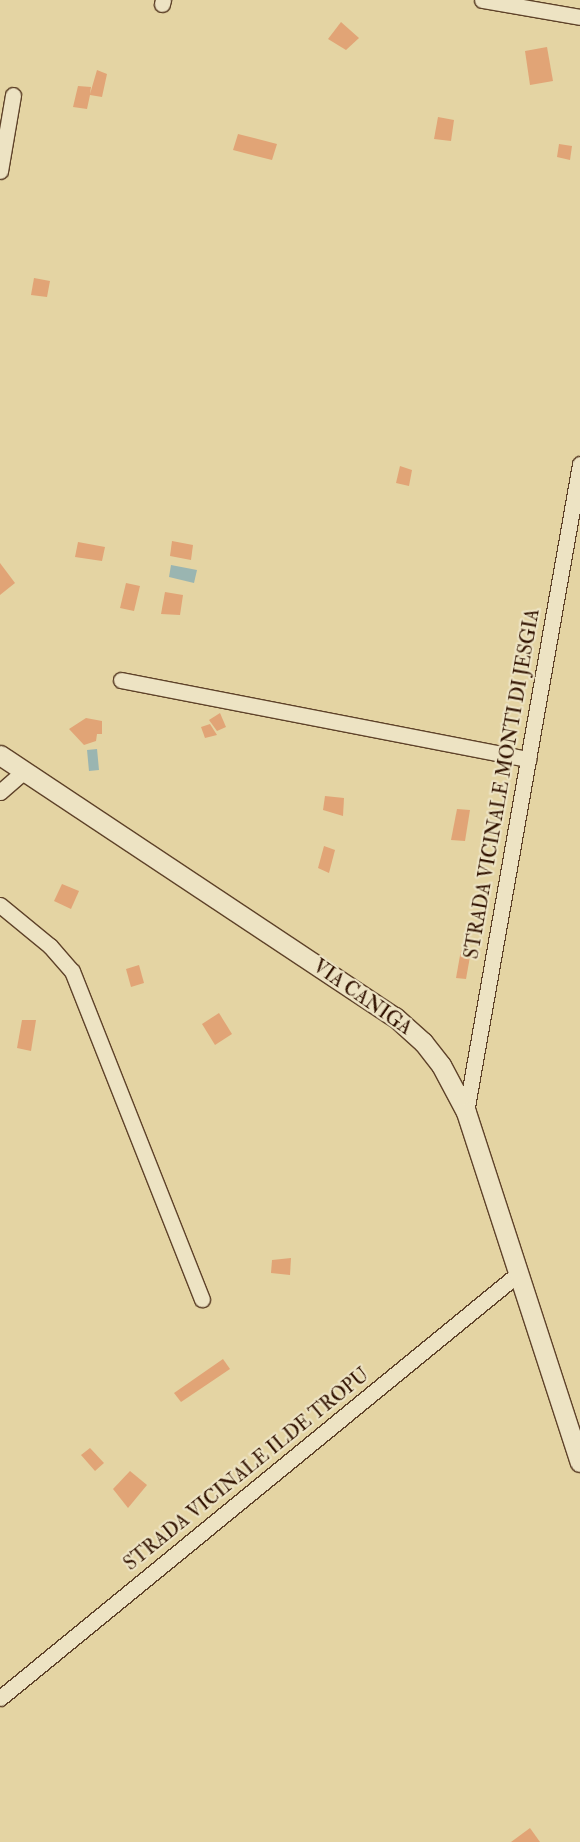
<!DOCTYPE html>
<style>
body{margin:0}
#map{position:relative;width:580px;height:1842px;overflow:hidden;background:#e4d4a3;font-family:"IM FELL Double Pica",serif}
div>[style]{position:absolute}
.water>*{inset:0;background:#9ab5b1}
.building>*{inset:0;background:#e1a476}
.roads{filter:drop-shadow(1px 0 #5e4229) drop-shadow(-1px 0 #5e4229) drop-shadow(0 1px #5e4229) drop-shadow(0 -1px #5e4229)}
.minor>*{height:15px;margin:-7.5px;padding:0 7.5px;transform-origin:7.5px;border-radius:7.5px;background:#ede3c3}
.tertiary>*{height:19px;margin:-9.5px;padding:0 9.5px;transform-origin:9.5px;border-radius:9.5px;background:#ede3c3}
span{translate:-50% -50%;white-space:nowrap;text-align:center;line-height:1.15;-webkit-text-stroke:4.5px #ede3c3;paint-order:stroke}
.street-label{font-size:19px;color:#311200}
</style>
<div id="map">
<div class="water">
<i style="clip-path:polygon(171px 565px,197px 570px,194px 583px,169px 577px)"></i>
<i style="clip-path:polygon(97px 749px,99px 770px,89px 771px,87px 750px)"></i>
</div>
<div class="building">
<i style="clip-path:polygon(341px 22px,359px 38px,346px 50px,328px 39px)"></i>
<i style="clip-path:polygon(547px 47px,553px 81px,530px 85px,525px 51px)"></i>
<i style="clip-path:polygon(97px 70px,107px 74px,102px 97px,90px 95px,87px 109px,73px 107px,78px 86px,91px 87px,90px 94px)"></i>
<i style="clip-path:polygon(438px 117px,454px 120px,451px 141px,434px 139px)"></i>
<i style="clip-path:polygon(238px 134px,277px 144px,272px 160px,233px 150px)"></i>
<i style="clip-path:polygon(559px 144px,572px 146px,570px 160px,557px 157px)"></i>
<i style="clip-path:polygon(34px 278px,50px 281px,47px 297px,31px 295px)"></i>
<i style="clip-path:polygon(400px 466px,412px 470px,409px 486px,396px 483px)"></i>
<i style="clip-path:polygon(172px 541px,193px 545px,191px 560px,170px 556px)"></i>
<i style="clip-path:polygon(78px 542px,105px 547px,102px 561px,75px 557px)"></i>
<i style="clip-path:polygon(0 563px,15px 583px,0 595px)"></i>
<i style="clip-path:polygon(126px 583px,140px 586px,134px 611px,120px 608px)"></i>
<i style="clip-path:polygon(165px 592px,183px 595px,180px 615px,161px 614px)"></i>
<i style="clip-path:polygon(220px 713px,226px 727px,217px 731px,209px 720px)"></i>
<i style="clip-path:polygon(86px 718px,102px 721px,102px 734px,97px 734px,96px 741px,84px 745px,69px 729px)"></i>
<i style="clip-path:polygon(210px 724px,217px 735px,205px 738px,201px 727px)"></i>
<i style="clip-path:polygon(325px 796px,344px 798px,343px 816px,323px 810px)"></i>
<i style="clip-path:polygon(457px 809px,470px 810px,465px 841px,451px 840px)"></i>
<i style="clip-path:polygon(324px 846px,335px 850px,329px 873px,318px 868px)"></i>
<i style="clip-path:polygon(62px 884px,79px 891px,71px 909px,54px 901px)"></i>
<i style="clip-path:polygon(461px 950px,471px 951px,466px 979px,456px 978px)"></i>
<i style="clip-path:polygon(139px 965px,144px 983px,131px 987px,126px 969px)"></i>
<i style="clip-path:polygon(219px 1013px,232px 1034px,215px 1045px,202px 1024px)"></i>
<i style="clip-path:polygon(22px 1020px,36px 1020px,31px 1051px,17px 1048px)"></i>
<i style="clip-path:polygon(291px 1258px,290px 1275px,271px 1273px,272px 1260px)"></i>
<i style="clip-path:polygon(223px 1359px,230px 1369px,181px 1402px,174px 1393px)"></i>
<i style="clip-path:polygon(90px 1448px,104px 1463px,95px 1471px,81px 1455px)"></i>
<i style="clip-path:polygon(130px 1471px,147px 1485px,128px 1508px,113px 1489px)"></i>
<i style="clip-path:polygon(530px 1828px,540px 1842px,511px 1842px)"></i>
</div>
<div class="roads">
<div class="minor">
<i style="left:482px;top:0;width:99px;rotate:9.8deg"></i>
<i style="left:162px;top:4px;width:4px;rotate:-76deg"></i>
<i style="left:0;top:171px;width:77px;rotate:-80.3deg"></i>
<i style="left:121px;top:680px;width:415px;rotate:11deg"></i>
<i style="left:0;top:792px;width:32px;rotate:-41deg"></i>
<i style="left:0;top:905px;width:65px;rotate:39.4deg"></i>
<i style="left:50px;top:946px;width:33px;rotate:49deg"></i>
<i style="left:72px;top:971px;width:353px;rotate:68.4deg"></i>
<i style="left:466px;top:1112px;width:658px;rotate:-80.02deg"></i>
<i style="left:0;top:1698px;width:671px;rotate:-39.31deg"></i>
</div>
<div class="tertiary">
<i style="left:0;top:755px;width:474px;rotate:33.6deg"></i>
<i style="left:395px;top:1017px;width:38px;rotate:42deg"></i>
<i style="left:423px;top:1042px;width:29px;rotate:52deg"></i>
<i style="left:441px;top:1065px;width:53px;rotate:62deg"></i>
<i style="left:466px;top:1112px;width:368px;rotate:72deg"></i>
</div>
</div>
<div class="street-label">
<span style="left:503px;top:784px;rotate:-80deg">STRADA VICINALE MONTI DI JESGIA</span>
<span style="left:362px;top:998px;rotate:35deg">VIA CANIGA</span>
<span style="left:247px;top:1470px;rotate:-39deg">STRADA VICINALE ILDE TROPU</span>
</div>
</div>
